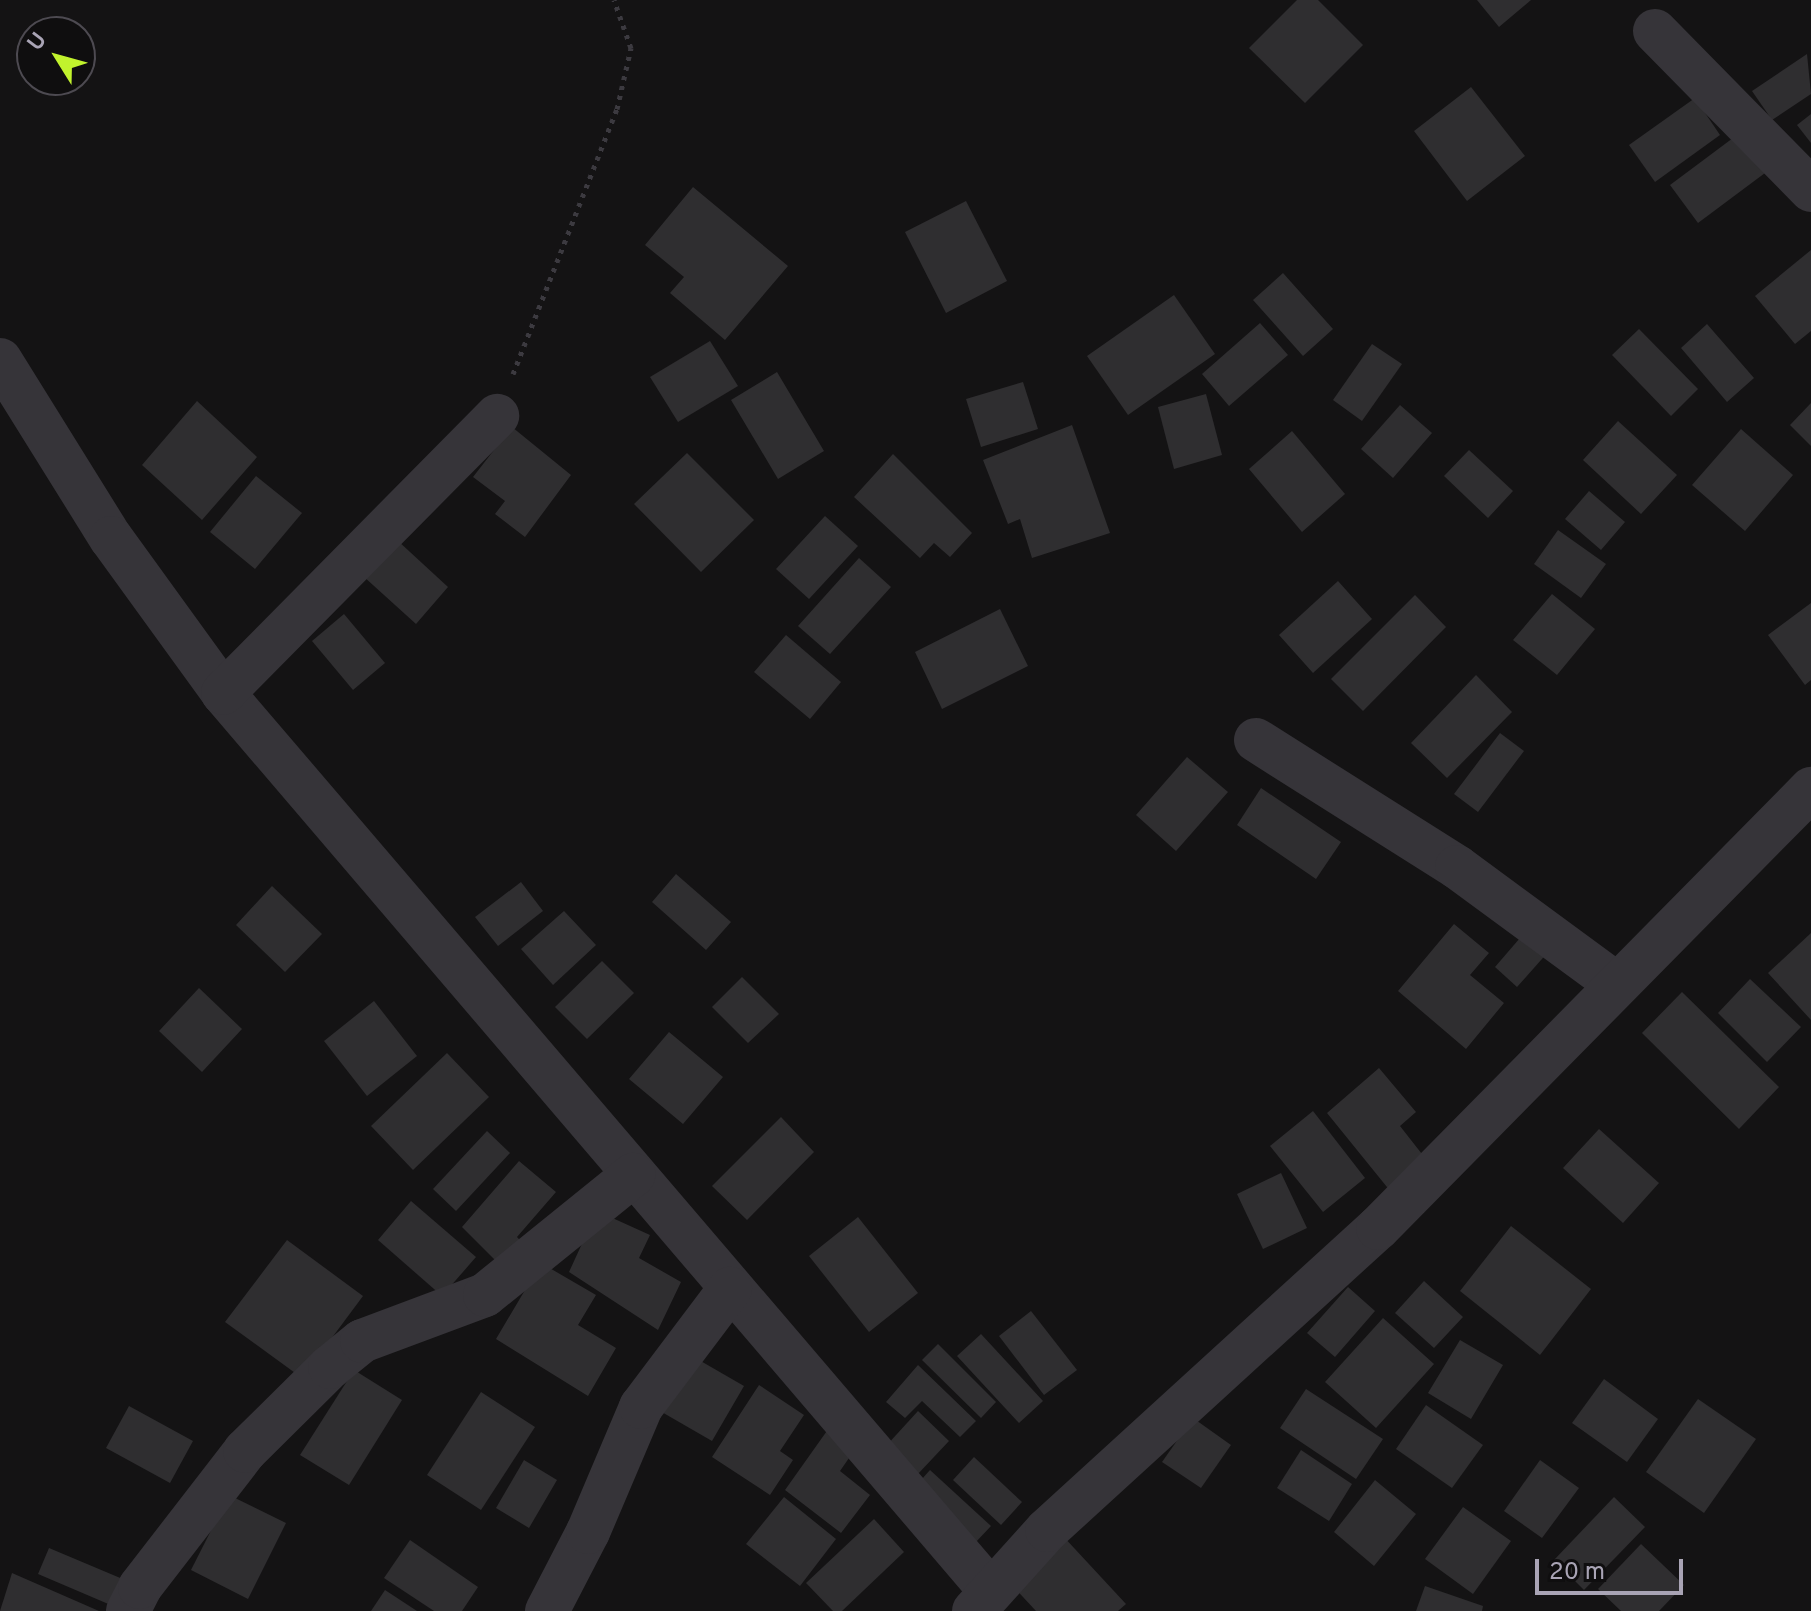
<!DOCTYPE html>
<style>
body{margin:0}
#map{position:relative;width:1811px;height:1611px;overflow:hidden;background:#141314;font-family:Overpass,sans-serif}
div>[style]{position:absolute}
.building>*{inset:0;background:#2f2e30}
.path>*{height:5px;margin-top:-2.5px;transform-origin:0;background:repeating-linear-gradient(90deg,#3c3a40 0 4px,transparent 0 10px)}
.minor>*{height:44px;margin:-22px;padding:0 22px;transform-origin:22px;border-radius:22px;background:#363439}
span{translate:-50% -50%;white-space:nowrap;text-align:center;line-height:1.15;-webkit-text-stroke:6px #0f0e0f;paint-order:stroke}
.north{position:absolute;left:16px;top:16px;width:80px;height:80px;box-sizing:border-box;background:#0f0e0f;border:2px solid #4d4a51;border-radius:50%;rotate:307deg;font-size:22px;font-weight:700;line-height:32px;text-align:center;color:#a9a4b5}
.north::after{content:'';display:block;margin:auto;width:28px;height:36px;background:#c1f22d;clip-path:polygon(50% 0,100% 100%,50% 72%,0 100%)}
.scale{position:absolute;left:1535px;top:1559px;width:148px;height:36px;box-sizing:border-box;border:4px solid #a9a4b5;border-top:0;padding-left:10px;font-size:24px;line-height:28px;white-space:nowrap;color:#a9a4b5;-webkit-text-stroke:6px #0f0e0f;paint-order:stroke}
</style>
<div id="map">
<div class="building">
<i style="clip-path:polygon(1297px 0,1318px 0,1363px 45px,1305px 103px,1249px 48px)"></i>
<i style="clip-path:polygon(1477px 0,1531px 0,1499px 27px)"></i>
<i style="clip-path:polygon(1807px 54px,1811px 94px,1772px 120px,1752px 91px)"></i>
<i style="clip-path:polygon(1471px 87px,1525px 156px,1467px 201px,1414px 131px)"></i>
<i style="clip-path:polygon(1695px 98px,1720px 135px,1655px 182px,1629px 145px)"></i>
<i style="clip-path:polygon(1811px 114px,1811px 143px,1797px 125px)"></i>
<i style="clip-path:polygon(1737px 135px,1765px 173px,1698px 223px,1670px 185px)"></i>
<i style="clip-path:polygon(693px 187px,788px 266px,725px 340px,670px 293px,684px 277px,645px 245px)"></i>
<i style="clip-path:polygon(966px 201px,1007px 281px,946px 313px,905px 232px)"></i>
<i style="clip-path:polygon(1811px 250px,1811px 331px,1795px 344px,1755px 296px)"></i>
<i style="clip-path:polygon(1283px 273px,1333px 329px,1303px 356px,1253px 300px)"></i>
<i style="clip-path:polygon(1174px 295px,1215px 354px,1128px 415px,1087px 356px)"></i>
<i style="clip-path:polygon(1260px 323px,1288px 355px,1229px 406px,1202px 374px)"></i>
<i style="clip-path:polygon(1707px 324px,1754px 378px,1727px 402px,1681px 348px)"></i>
<i style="clip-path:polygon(1639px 329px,1698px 389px,1671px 416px,1612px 355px)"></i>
<i style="clip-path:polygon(710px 341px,738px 386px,678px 422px,650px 377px)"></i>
<i style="clip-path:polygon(1372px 344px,1402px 364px,1362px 421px,1333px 400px)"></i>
<i style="clip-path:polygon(777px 372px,824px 451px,778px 479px,731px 400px)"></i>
<i style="clip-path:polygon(1023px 382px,1038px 429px,981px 447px,966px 399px)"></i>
<i style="clip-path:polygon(1206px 394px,1222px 455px,1174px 469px,1158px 407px)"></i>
<i style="clip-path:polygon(197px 401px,257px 457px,202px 520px,142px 465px)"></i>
<i style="clip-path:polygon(1811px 403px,1811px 446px,1790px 425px)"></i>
<i style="clip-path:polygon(1400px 405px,1432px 433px,1393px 478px,1361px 449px)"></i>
<i style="clip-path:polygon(1618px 421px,1677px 475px,1641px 514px,1583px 460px)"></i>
<i style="clip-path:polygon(1072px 425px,1110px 533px,1032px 558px,1020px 519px,1008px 524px,983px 460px)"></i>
<i style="clip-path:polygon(512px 427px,571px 475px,525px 537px,495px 514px,505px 501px,473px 477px)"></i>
<i style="clip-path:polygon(1741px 429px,1793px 475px,1745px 531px,1692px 485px)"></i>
<i style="clip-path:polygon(1292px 431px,1345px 494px,1302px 532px,1249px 469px)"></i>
<i style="clip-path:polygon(1469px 450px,1513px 491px,1488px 518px,1444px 476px)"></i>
<i style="clip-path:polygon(687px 453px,754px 520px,701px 572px,634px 504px)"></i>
<i style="clip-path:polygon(893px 454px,972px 533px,950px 557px,934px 543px,920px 558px,854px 497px)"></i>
<i style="clip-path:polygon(256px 476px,302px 513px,255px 569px,210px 532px)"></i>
<i style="clip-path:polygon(1589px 491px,1625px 522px,1601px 550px,1565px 519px)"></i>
<i style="clip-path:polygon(825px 516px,858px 546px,809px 599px,776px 569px)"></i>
<i style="clip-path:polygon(1558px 530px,1606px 564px,1581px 598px,1534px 564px)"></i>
<i style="clip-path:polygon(397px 540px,448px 587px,416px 624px,363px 576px)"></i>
<i style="clip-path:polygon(859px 558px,891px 587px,830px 654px,798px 626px)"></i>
<i style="clip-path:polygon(1338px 581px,1372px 619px,1313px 673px,1279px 635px)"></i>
<i style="clip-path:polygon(1552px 594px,1595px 629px,1557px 675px,1513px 640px)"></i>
<i style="clip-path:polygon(1415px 595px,1446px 627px,1363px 711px,1331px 679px)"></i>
<i style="clip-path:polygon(1811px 603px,1811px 680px,1805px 685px,1768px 635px)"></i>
<i style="clip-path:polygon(1000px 609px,1028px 666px,942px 709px,915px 652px)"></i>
<i style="clip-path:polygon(344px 614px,385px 663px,353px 690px,312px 641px)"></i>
<i style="clip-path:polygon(786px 635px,841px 682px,810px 719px,754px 672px)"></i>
<i style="clip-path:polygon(1476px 675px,1512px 712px,1447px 778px,1411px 743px)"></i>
<i style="clip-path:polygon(1500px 733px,1524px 751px,1478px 812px,1454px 794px)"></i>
<i style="clip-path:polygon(1187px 757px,1228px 792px,1176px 851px,1136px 815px)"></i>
<i style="clip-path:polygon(1261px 788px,1341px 842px,1316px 879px,1237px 825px)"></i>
<i style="clip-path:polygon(676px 874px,731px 922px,706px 950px,652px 902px)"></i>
<i style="clip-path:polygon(521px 882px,543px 911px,498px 946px,475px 917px)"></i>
<i style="clip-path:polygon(272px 886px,322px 934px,285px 972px,236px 925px)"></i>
<i style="clip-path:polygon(564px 911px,596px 945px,553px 985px,521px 949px)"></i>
<i style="clip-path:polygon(1454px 924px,1489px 953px,1470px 975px,1504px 1003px,1466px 1049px,1398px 991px)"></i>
<i style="clip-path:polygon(1526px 931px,1549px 951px,1517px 987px,1495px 967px)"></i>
<i style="clip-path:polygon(1811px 933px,1811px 1020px,1768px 973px)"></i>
<i style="clip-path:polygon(602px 961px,634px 993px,587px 1039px,555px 1007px)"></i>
<i style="clip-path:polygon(742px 977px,779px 1014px,748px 1043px,712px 1007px)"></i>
<i style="clip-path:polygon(1750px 979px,1801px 1027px,1767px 1062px,1718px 1013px)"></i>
<i style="clip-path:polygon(199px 988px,242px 1029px,202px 1072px,159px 1031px)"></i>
<i style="clip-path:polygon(1682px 992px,1779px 1087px,1739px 1129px,1642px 1033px)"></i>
<i style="clip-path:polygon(374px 1001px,417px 1056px,367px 1096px,324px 1041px)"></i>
<i style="clip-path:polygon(669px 1032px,723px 1077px,683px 1124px,629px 1079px)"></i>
<i style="clip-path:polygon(447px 1053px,489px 1097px,413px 1170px,371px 1126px)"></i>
<i style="clip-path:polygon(1379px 1068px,1416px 1112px,1400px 1126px,1429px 1163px,1391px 1192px,1327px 1113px)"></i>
<i style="clip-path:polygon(1313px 1111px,1365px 1178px,1323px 1212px,1270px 1146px)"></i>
<i style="clip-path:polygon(781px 1117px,814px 1152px,747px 1220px,712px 1186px)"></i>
<i style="clip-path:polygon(1599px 1129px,1659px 1183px,1623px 1223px,1563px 1168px)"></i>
<i style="clip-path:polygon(487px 1131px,510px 1153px,456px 1211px,433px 1189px)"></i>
<i style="clip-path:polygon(519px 1161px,556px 1192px,517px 1237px,530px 1251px,508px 1273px,462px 1227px)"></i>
<i style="clip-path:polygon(1281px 1173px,1307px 1228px,1263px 1249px,1237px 1194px)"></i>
<i style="clip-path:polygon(411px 1201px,476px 1257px,442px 1296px,378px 1240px)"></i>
<i style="clip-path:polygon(597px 1211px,650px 1235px,639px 1258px,681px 1282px,658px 1330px,569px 1272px)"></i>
<i style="clip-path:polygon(858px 1217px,918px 1293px,869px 1332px,809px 1256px)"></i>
<i style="clip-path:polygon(1511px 1226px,1591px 1289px,1540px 1355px,1460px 1291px)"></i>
<i style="clip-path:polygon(287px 1240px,363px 1296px,302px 1378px,225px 1322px)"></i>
<i style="clip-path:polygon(541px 1263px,596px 1295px,578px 1325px,616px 1348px,588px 1396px,496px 1339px)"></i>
<i style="clip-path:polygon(1424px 1281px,1463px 1317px,1434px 1348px,1395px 1313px)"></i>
<i style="clip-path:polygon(1348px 1287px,1375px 1311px,1335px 1357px,1307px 1333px)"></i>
<i style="clip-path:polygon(1031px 1311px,1077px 1370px,1044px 1395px,999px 1336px)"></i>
<i style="clip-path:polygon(1383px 1318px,1434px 1364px,1376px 1428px,1325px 1382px)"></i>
<i style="clip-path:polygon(981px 1334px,1043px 1401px,1019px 1423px,957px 1356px)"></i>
<i style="clip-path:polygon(1460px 1340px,1503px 1365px,1471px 1419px,1428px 1393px)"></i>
<i style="clip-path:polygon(938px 1344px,996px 1402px,981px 1418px,922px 1360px)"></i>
<i style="clip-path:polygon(692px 1356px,744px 1386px,712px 1441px,660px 1411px)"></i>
<i style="clip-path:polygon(918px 1365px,976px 1421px,960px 1437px,922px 1401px,905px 1418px,886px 1402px)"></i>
<i style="clip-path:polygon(354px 1370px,402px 1400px,349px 1485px,300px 1455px)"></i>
<i style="clip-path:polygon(1604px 1379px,1658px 1419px,1627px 1462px,1572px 1423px)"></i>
<i style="clip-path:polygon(759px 1385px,804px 1415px,780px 1451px,793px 1460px,770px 1495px,712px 1457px)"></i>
<i style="clip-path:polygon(1306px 1389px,1383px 1439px,1356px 1479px,1280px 1428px)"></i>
<i style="clip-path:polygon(481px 1392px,535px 1427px,481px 1510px,427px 1475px)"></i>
<i style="clip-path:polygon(1698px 1399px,1756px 1439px,1704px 1513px,1646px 1472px)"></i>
<i style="clip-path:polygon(1426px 1405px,1483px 1445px,1452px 1488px,1396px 1449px)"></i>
<i style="clip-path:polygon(129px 1406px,193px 1441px,170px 1483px,106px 1448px)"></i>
<i style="clip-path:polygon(918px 1411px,949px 1441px,917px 1475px,886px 1446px)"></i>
<i style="clip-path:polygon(1193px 1418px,1231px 1445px,1201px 1488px,1162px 1462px)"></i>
<i style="clip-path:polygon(829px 1428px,856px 1448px,840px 1471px,870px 1495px,841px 1533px,785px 1490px)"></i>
<i style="clip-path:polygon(1301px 1450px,1352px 1484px,1329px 1521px,1277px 1488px)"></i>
<i style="clip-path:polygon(974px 1457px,1022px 1502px,1001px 1525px,953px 1480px)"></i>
<i style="clip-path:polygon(524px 1460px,557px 1480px,529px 1528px,496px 1508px)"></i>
<i style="clip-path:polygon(1540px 1460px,1579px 1488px,1542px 1538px,1504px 1511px)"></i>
<i style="clip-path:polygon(930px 1470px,991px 1526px,975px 1543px,913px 1489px)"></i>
<i style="clip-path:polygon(1375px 1480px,1416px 1514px,1374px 1566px,1334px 1532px)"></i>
<i style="clip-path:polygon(229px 1495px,286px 1523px,248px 1599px,191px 1570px)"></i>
<i style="clip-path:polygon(784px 1497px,836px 1539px,800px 1586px,746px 1544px)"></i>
<i style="clip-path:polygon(1614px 1497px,1645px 1527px,1584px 1590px,1554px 1560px)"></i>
<i style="clip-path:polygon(1463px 1507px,1511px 1541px,1473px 1594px,1425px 1559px)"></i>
<i style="clip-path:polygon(874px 1519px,904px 1552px,842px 1611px,833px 1611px,806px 1583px)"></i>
<i style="clip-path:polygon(1062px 1535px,1126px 1604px,1118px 1611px,1036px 1611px,1010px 1583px)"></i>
<i style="clip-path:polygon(410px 1540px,478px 1587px,462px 1611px,434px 1611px,384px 1578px)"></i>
<i style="clip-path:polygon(1641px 1544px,1684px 1585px,1659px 1611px,1621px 1611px,1598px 1589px)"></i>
<i style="clip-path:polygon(49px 1548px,125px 1580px,113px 1606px,38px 1574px)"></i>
<i style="clip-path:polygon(12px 1573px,99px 1611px,0 1611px)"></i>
<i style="clip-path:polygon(1425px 1586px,1483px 1606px,1482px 1611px,1416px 1611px)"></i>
<i style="clip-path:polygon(385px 1590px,417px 1611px,371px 1611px)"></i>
</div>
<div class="path">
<i style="left:513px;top:374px;width:285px;rotate:-68.6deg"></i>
<i style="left:617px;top:109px;width:63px;rotate:-77.1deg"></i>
<i style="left:631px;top:48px;width:51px;rotate:-109.5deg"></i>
</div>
<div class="minor">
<i style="left:1655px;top:31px;width:223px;rotate:45.5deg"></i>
<i style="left:0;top:360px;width:210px;rotate:58.1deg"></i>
<i style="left:111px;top:538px;width:191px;rotate:54.1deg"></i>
<i style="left:223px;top:693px;width:1179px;rotate:49.47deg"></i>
<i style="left:223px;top:693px;width:390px;rotate:-45.3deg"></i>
<i style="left:1256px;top:740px;width:238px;rotate:32.3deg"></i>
<i style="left:1457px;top:867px;width:197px;rotate:36.3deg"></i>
<i style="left:128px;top:1611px;width:27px;rotate:-63deg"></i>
<i style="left:140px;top:1587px;width:172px;rotate:-52.3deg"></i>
<i style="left:245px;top:1451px;width:120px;rotate:-44.7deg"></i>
<i style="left:330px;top:1367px;width:41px;rotate:-39.1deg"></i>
<i style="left:362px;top:1341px;width:131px;rotate:-20.5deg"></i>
<i style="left:485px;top:1295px;width:191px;rotate:-39deg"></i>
<i style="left:547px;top:1611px;width:89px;rotate:-62.6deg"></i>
<i style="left:588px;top:1532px;width:136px;rotate:-67deg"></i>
<i style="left:641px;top:1407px;width:148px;rotate:-53deg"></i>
<i style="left:974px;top:1611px;width:109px;rotate:-48deg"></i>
<i style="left:1047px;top:1530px;width:448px;rotate:-42.4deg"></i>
<i style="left:1378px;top:1228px;width:617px;rotate:-45.39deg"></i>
</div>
<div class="north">U</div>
<div class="scale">20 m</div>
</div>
